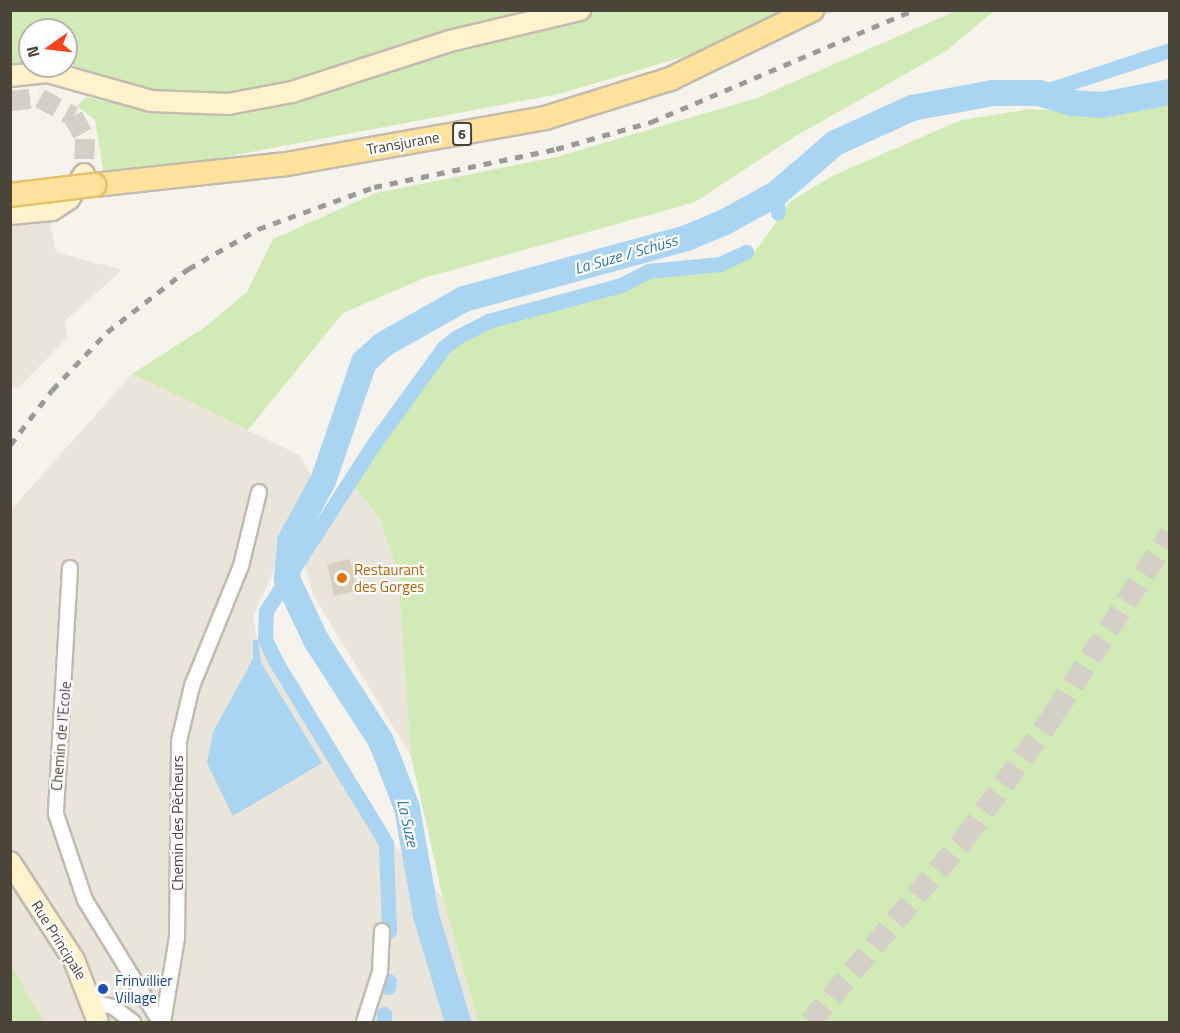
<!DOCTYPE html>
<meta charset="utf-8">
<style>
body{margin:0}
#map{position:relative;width:1180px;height:1033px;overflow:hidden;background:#f6f3ec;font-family:"Titillium Web",sans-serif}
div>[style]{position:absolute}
.residential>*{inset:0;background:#eae5da}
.green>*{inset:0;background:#d2eab5}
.water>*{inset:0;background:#a9d4f2}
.canal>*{height:15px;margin:-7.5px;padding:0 7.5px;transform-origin:7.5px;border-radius:7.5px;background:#a9d4f2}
.river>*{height:26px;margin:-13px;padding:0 13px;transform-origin:13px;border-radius:13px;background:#a9d4f2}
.building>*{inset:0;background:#d8cfc1}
.secondary-tunnel>*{height:20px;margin-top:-10px;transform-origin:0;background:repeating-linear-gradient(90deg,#d4d0c8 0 20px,transparent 0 30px)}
.primary-tunnel>*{height:22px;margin-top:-11px;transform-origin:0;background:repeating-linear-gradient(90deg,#d4d0c8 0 22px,transparent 0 33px)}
.roads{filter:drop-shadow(2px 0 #c2bbae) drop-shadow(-2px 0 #c2bbae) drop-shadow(0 2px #c2bbae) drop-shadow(0 -2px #c2bbae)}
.street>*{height:14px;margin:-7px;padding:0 7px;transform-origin:7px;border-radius:7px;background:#fff}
.secondary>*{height:20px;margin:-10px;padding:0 10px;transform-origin:10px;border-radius:10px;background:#fff3cd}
.primary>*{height:22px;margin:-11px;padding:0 11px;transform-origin:11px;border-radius:11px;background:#ffe39c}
.rail>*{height:4.5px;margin-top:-2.25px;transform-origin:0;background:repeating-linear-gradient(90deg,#9a9a9a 0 8px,transparent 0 16px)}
.bridges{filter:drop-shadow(2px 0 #e6c16a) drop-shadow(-2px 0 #e6c16a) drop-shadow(0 2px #e6c16a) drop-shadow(0 -2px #e6c16a)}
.primary-bridge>*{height:22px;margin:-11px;padding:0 11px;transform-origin:11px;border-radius:11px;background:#ffe39c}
.dots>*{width:16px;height:16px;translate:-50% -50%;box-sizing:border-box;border:3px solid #fff;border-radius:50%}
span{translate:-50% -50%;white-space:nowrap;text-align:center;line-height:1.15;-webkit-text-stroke:4.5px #fff;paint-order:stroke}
.shield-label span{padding:2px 4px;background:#fff;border:2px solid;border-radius:4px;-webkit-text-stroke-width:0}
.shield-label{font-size:14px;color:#4b4439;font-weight:700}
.street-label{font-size:15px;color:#4b4439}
.food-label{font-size:15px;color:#c56008}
.left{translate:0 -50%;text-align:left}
.transit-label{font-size:15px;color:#164399}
.water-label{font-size:16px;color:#2e7ab2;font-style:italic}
.frame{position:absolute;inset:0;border:12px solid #4b4439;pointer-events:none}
.north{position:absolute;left:18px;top:18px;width:60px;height:60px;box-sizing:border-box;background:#fff;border:2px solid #b7b4b0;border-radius:50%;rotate:256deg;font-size:16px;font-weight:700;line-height:24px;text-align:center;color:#4b4439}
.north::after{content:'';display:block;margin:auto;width:21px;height:27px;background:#fc3f1d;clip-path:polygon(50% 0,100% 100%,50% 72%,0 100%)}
</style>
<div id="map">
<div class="residential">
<i style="clip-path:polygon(49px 218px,56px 252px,122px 270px,65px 321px,67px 338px,18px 388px,11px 387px,11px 223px)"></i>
<i style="clip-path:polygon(132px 374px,299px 455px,314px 481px,253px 617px,257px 640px,371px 820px,443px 898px,478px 1022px,44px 1022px,11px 965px,10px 511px)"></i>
<i style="clip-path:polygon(343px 480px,363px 491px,379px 517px,398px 573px,411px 756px,313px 595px,302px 554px)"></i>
</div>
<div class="green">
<i style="clip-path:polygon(958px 10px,994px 11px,946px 51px,794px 137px,695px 202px,424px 278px,343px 313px,248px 430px,132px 374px,205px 327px,247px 292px,273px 239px,376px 193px,556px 157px,757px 98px)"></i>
<i style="clip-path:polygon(10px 11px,837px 11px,559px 94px,145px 172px,104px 175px,95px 120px,77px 106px,86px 97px,131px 107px,126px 88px,82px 72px,66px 60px,66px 30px,30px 30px,30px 64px,11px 68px)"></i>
<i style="clip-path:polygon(1169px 104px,1169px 1022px,478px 1022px,443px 898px,411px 756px,398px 573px,379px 517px,355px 487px,432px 363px,484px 327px,517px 313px,651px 271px,715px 270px,752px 256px,791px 201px,832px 176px,961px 120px,1031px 109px,1077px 112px)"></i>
<i style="clip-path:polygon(11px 965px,44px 1022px,11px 1022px)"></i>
</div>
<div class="water">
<i style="clip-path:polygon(253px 640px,258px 640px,261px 663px,322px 763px,233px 816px,207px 763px,213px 732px,253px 659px)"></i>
</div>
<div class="canal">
<i style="left:1039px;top:93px;width:138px;rotate:-18.2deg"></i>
<i style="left:776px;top:194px;width:19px;rotate:84deg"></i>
<i style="left:389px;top:931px;width:88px;rotate:-92deg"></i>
<i style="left:386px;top:843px;width:212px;rotate:-121.3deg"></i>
<i style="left:276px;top:662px;width:25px;rotate:-116deg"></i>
<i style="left:265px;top:639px;width:28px;rotate:-88deg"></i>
<i style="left:266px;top:611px;width:201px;rotate:-57.2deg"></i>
<i style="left:375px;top:442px;width:117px;rotate:-54deg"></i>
<i style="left:444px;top:347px;width:16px;rotate:-38deg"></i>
<i style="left:457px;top:337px;width:35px;rotate:-27deg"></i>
<i style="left:488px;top:321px;width:138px;rotate:-15.1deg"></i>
<i style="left:621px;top:285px;width:30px;rotate:-27deg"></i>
<i style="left:648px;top:271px;width:72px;rotate:-5.6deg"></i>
<i style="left:720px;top:264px;width:29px;rotate:-25deg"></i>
<i style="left:388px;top:987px;width:6px;rotate:-81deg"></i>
<i style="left:384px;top:1022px;width:8px;rotate:-90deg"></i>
</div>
<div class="river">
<i style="left:458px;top:1022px;width:112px;rotate:-106.7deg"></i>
<i style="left:426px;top:915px;width:109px;rotate:-100.1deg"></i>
<i style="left:407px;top:808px;width:40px;rotate:-111deg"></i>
<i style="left:393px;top:771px;width:32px;rotate:-112deg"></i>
<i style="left:381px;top:741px;width:120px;rotate:-122.8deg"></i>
<i style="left:316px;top:640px;width:68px;rotate:-115.4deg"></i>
<i style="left:287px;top:579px;width:38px;rotate:-85deg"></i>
<i style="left:290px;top:541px;width:68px;rotate:-61.2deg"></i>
<i style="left:323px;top:481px;width:126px;rotate:-71deg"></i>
<i style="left:364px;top:362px;width:27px;rotate:-42deg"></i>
<i style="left:384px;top:344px;width:92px;rotate:-29.4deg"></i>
<i style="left:464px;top:299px;width:231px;rotate:-15.3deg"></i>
<i style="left:687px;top:238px;width:39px;rotate:-23deg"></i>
<i style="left:723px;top:223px;width:60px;rotate:-28.7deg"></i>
<i style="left:776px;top:194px;width:78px;rotate:-40.8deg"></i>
<i style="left:835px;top:143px;width:85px;rotate:-24.4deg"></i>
<i style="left:912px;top:108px;width:82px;rotate:-10.5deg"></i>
<i style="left:993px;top:93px;width:46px"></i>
<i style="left:1039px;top:93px;width:34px;rotate:17deg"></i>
<i style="left:1072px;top:103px;width:30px;rotate:4deg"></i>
<i style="left:1102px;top:105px;width:69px;rotate:-10.8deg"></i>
</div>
<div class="building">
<i style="clip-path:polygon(350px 559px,357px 591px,334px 596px,327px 564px)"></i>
</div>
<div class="secondary-tunnel">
<i style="left:10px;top:101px;width:30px;rotate:-6deg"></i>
<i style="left:40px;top:98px;width:38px;rotate:29deg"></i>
<i style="left:73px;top:116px;width:26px;rotate:62deg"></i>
<i style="left:85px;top:139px;width:35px;rotate:92deg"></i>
</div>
<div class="primary-tunnel">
<i style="left:810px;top:1022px;width:241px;rotate:-49.9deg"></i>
<i style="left:965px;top:838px;width:154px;rotate:-54.2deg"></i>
<i style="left:1055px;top:713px;width:213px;rotate:-57.3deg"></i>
</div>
<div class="roads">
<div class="street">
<i style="left:70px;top:568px;width:246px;rotate:93.3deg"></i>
<i style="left:56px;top:814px;width:91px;rotate:71.4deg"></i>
<i style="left:85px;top:900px;width:143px;rotate:58.4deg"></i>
<i style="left:92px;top:1002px;width:22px;rotate:13deg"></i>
<i style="left:113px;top:1007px;width:25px;rotate:37deg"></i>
<i style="left:163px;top:1022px;width:86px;rotate:-80.6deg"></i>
<i style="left:177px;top:937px;width:196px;rotate:-89.4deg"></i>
<i style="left:179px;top:741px;width:57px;rotate:-76.7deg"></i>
<i style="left:192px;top:686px;width:130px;rotate:-67.8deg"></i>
<i style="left:241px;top:566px;width:76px;rotate:-76.3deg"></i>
<i style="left:364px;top:1022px;width:52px;rotate:-72.3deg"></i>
<i style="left:380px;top:972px;width:41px;rotate:-87.2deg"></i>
</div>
<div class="secondary">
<i style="left:10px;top:76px;width:38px;rotate:-6deg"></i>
<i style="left:48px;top:72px;width:107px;rotate:15.7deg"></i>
<i style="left:151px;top:101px;width:77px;rotate:2.2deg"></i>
<i style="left:228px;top:104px;width:65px;rotate:-10.6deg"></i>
<i style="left:292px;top:92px;width:166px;rotate:-17.9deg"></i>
<i style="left:450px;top:41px;width:134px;rotate:-13.4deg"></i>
<i style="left:10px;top:214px;width:42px;rotate:-5.4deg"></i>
<i style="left:52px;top:210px;width:20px;rotate:-33deg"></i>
<i style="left:69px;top:199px;width:29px;rotate:-59deg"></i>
<i style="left:10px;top:862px;width:117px;rotate:56.9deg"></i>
<i style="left:74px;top:960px;width:66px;rotate:68.8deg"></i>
</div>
<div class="primary">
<i style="left:94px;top:185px;width:194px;rotate:-6.2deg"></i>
<i style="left:287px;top:164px;width:262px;rotate:-10.1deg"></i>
<i style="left:545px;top:118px;width:131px;rotate:-17.3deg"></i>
<i style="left:670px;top:79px;width:158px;rotate:-25.9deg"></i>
</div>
</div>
<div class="rail">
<i style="left:10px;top:445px;width:69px;rotate:-52.6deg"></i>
<i style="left:52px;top:390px;width:80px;rotate:-46.5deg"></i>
<i style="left:107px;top:332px;width:103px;rotate:-37.9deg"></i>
<i style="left:188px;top:269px;width:81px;rotate:-29.7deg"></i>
<i style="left:258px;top:229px;width:123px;rotate:-19.9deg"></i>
<i style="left:374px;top:187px;width:186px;rotate:-11.8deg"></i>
<i style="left:556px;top:149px;width:99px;rotate:-15.9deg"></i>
<i style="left:651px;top:122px;width:286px;rotate:-23.1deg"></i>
</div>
<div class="bridges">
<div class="primary-bridge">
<i style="left:10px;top:195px;width:85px;rotate:-6.8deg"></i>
</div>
</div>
<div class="dots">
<i style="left:342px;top:578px;background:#e8710a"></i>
<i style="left:103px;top:989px;background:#1a4fb4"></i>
</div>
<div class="shield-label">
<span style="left:462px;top:134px">6</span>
</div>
<div class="street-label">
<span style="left:403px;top:143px;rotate:-10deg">Transjurane</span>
<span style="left:61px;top:736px;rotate:-85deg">Chemin de l'Ecole</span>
<span style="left:178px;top:823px;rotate:-90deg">Chemin des Pêcheurs</span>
<span style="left:59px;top:940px;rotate:58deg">Rue Principale</span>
</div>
<div class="food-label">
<span class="left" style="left:354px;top:578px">Restaurant<br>des Gorges</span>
</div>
<div class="transit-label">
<span class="left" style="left:115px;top:989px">Frinvillier<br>Village</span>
</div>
<div class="water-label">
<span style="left:626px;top:254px;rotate:-16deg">La Suze / Schüss</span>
<span style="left:408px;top:823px;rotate:77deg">La Suze</span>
</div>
<div class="frame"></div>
<div class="north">N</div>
</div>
